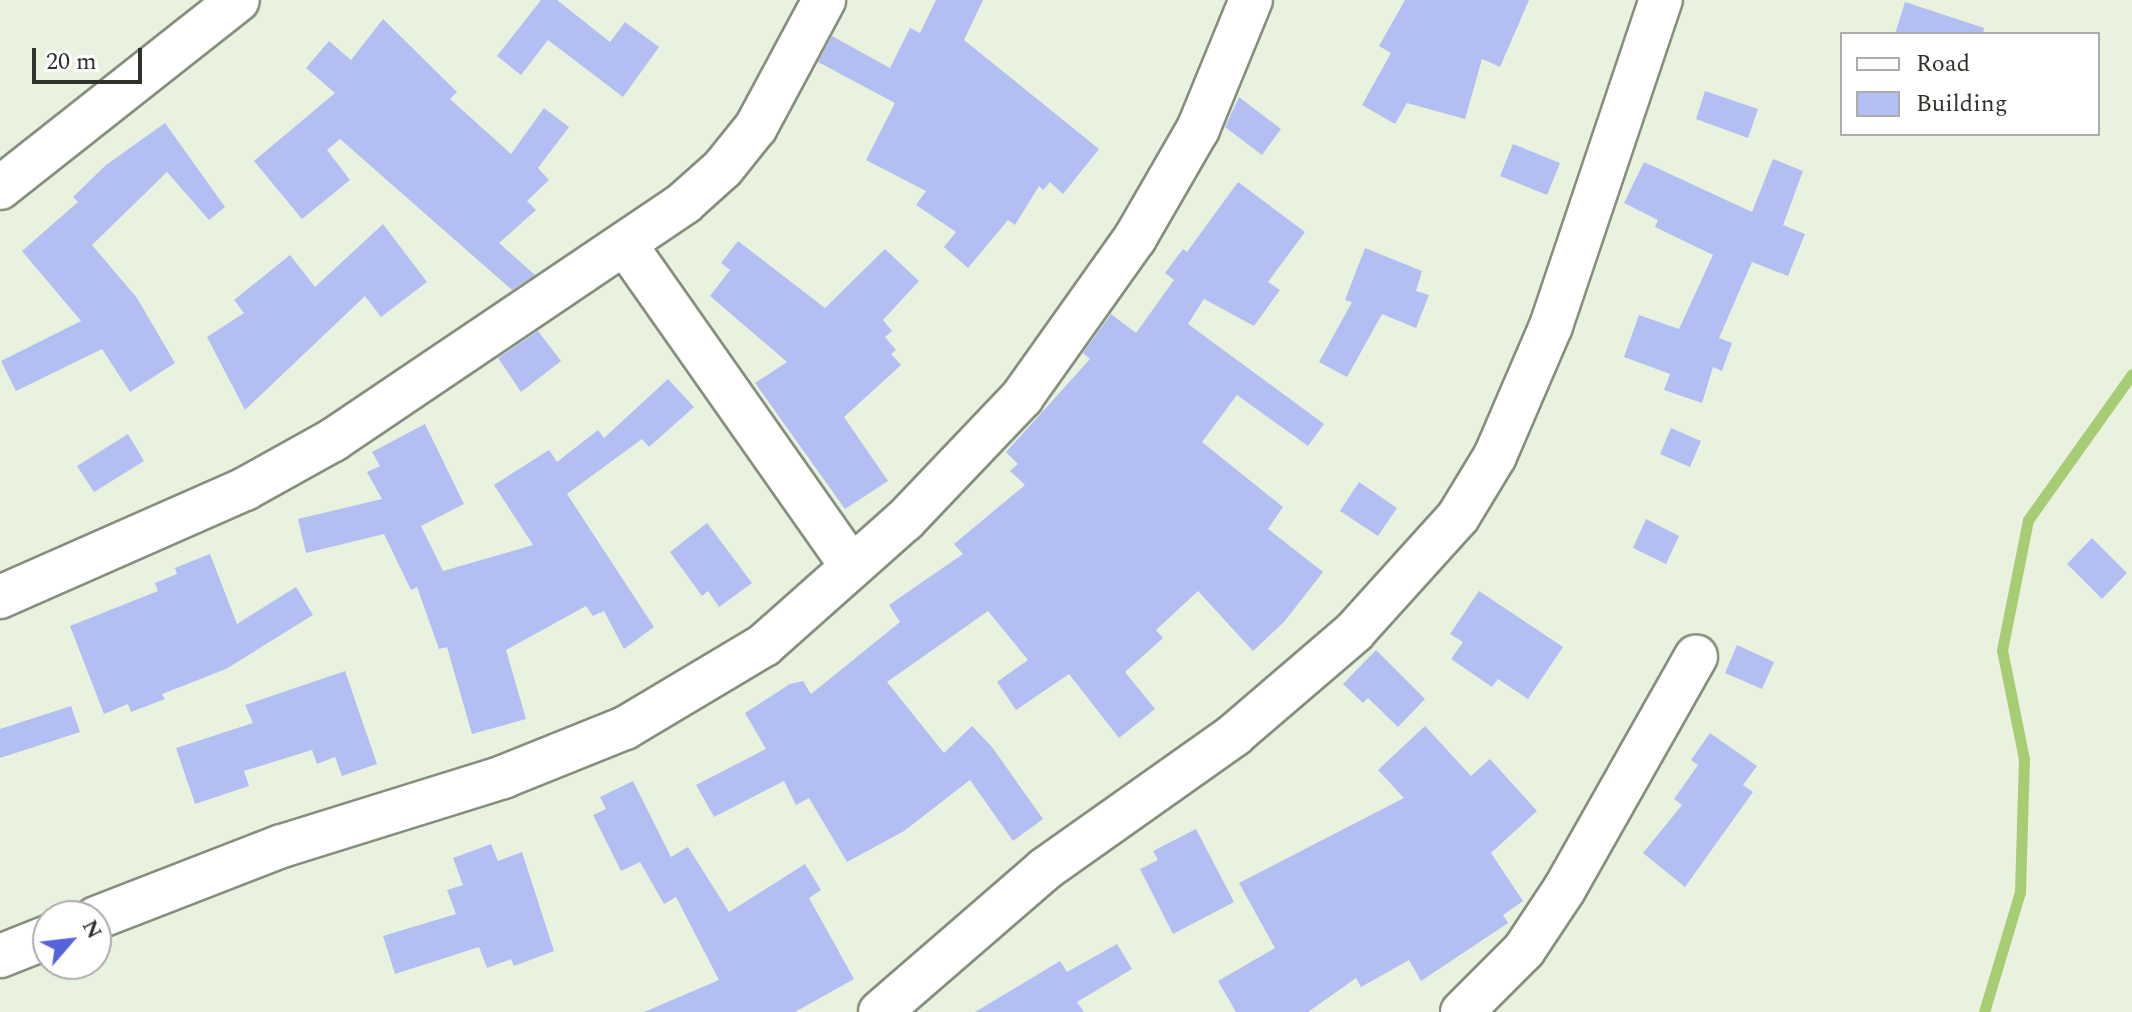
<!DOCTYPE html>
<style>
body{margin:0}
#map{position:relative;width:2132px;height:1012px;overflow:hidden;background:#e9f2df;font-family:Spectral,serif}
div>[style]{position:absolute}
.stream>*{height:11px;margin:-5.5px;padding:0 5.5px;transform-origin:5.5px;border-radius:5.5px;background:#a7cd74}
.building>*{inset:0;background:#b3bff2}
.roads{filter:drop-shadow(2px 0 #868f7d) drop-shadow(-2px 0 #868f7d) drop-shadow(0 2px #868f7d) drop-shadow(0 -2px #868f7d)}
.minor>*{height:42px;margin:-21px;padding:0 21px;transform-origin:21px;border-radius:21px;background:#fff}
span{translate:-50% -50%;white-space:nowrap;text-align:center;line-height:1.15;-webkit-text-stroke:6px #fff;paint-order:stroke}
.legend{position:absolute;left:1840px;top:32px;width:260px;height:104px;box-sizing:border-box;background:#fff;border:2px solid #acadab;margin:0;padding:10px 14px;list-style:none;font-size:24px;color:#30332c}
.legend li{display:flex;align-items:center;gap:16px;height:40px}
.legend b{width:40px;border:2px solid #acadab}
.north{position:absolute;left:32px;top:900px;width:80px;height:80px;box-sizing:border-box;background:#fff;border:2px solid #acadab;border-radius:50%;rotate:62deg;font-size:22px;font-weight:700;line-height:32px;text-align:center;color:#30332c}
.north::after{content:'';display:block;margin:auto;width:28px;height:36px;background:#5763da;clip-path:polygon(50% 0,100% 100%,50% 72%,0 100%)}
.scale{position:absolute;left:32px;top:48px;width:110px;height:36px;box-sizing:border-box;border:4px solid #30332c;border-top:0;padding-left:10px;font-size:24px;line-height:28px;white-space:nowrap;color:#30332c;-webkit-text-stroke:6px #fff;paint-order:stroke}
</style>
<div id="map">
<div class="stream">
<i style="left:1984px;top:1012px;width:125px;rotate:-73.3deg"></i>
<i style="left:2020px;top:892px;width:133px;rotate:-88.3deg"></i>
<i style="left:2024px;top:759px;width:111px;rotate:-101.4deg"></i>
<i style="left:2002px;top:650px;width:133px;rotate:-78.7deg"></i>
<i style="left:2028px;top:520px;width:179px;rotate:-54.5deg"></i>
</div>
<div class="building">
<i style="clip-path:polygon(541px 0,557px 0,610px 42px,625px 22px,659px 47px,623px 97px,548px 40px,521px 75px,497px 56px)"></i>
<i style="clip-path:polygon(936px 0,983px 0,964px 40px,1099px 149px,1063px 194px,1050px 182px,1043px 190px,1039px 186px,1015px 225px,1008px 220px,968px 268px,944px 247px,956px 232px,916px 205px,926px 191px,866px 160px,895px 103px,818px 62px,832px 36px,890px 68px,910px 28px,920px 33px)"></i>
<i style="clip-path:polygon(1405px 0,1529px 0,1500px 67px,1482px 59px,1465px 119px,1407px 103px,1395px 124px,1362px 105px,1391px 53px,1379px 46px)"></i>
<i style="clip-path:polygon(1905px 2px,1984px 28px,1983px 34px,1895px 34px)"></i>
<i style="clip-path:polygon(383px 19px,457px 92px,450px 99px,511px 154px,544px 108px,569px 127px,538px 168px,549px 180px,527px 201px,536px 210px,499px 243px,535px 275px,512px 290px,340px 139px,327px 150px,350px 180px,302px 219px,254px 161px,335px 93px,306px 68px,329px 41px,351px 60px)"></i>
<i style="clip-path:polygon(1705px 91px,1758px 109px,1748px 138px,1696px 119px)"></i>
<i style="clip-path:polygon(1239px 97px,1281px 129px,1262px 155px,1225px 127px)"></i>
<i style="clip-path:polygon(165px 123px,225px 207px,209px 220px,167px 172px,92px 245px,137px 298px,175px 363px,130px 392px,102px 349px,16px 391px,1px 361px,81px 321px,22px 251px,78px 202px,73px 197px,106px 165px)"></i>
<i style="clip-path:polygon(1513px 144px,1560px 163px,1547px 195px,1500px 176px)"></i>
<i style="clip-path:polygon(1773px 159px,1803px 171px,1783px 225px,1805px 234px,1788px 276px,1752px 262px,1719px 338px,1732px 343px,1722px 371px,1713px 367px,1702px 403px,1664px 390px,1670px 374px,1624px 357px,1639px 315px,1679px 329px,1713px 255px,1655px 227px,1658px 220px,1624px 203px,1644px 162px,1752px 212px)"></i>
<i style="clip-path:polygon(1238px 182px,1305px 232px,1268px 282px,1280px 290px,1254px 326px,1204px 299px,1188px 324px,1324px 424px,1308px 446px,1237px 395px,1202px 442px,1283px 507px,1268px 529px,1323px 572px,1284px 622px,1253px 651px,1198px 591px,1156px 630px,1163px 638px,1125px 672px,1155px 709px,1119px 738px,1069px 674px,1016px 710px,997px 682px,1028px 660px,988px 611px,887px 682px,944px 753px,972px 726px,992px 747px,1043px 819px,1013px 841px,970px 780px,904px 831px,847px 862px,809px 798px,796px 805px,784px 781px,714px 817px,696px 785px,766px 749px,745px 713px,790px 684px,803px 681px,811px 694px,900px 622px,889px 605px,963px 554px,954px 544px,1025px 485px,1010px 471px,1018px 464px,1006px 452px,1090px 359px,1083px 353px,1111px 314px,1136px 333px,1174px 280px,1165px 273px,1183px 249px,1187px 252px)"></i>
<i style="clip-path:polygon(383px 224px,427px 282px,381px 317px,365px 296px,245px 410px,207px 337px,244px 313px,234px 300px,290px 255px,315px 287px)"></i>
<i style="clip-path:polygon(738px 241px,825px 308px,885px 249px,919px 281px,883px 320px,892px 331px,885px 337px,896px 350px,891px 354px,901px 365px,844px 417px,888px 481px,845px 509px,755px 383px,787px 362px,710px 296px,730px 270px,721px 263px)"></i>
<i style="clip-path:polygon(1365px 248px,1422px 271px,1416px 291px,1429px 295px,1416px 328px,1382px 314px,1347px 377px,1319px 362px,1352px 302px,1345px 300px)"></i>
<i style="clip-path:polygon(538px 331px,561px 361px,521px 392px,498px 358px)"></i>
<i style="clip-path:polygon(668px 379px,694px 407px,649px 447px,642px 439px,567px 494px,654px 627px,624px 649px,604px 611px,593px 616px,586px 606px,506px 650px,526px 719px,472px 734px,447px 647px,439px 649px,417px 587px,411px 590px,384px 534px,306px 553px,298px 519px,382px 499px,367px 472px,380px 466px,372px 452px,425px 424px,464px 504px,421px 526px,443px 571px,533px 545px,494px 485px,549px 450px,557px 462px,598px 430px,604px 438px)"></i>
<i style="clip-path:polygon(1671px 428px,1701px 441px,1690px 467px,1660px 454px)"></i>
<i style="clip-path:polygon(128px 434px,144px 461px,94px 492px,77px 466px)"></i>
<i style="clip-path:polygon(1359px 482px,1397px 508px,1378px 536px,1340px 511px)"></i>
<i style="clip-path:polygon(1646px 519px,1679px 536px,1666px 564px,1633px 548px)"></i>
<i style="clip-path:polygon(707px 523px,752px 583px,719px 607px,708px 591px,702px 596px,670px 552px)"></i>
<i style="clip-path:polygon(2092px 538px,2127px 573px,2102px 599px,2067px 564px)"></i>
<i style="clip-path:polygon(210px 554px,237px 624px,296px 587px,313px 615px,226px 669px,162px 694px,165px 699px,131px 712px,128px 704px,104px 714px,70px 626px,158px 591px,155px 583px,177px 574px,175px 568px)"></i>
<i style="clip-path:polygon(1479px 591px,1563px 647px,1528px 699px,1498px 679px,1492px 687px,1451px 659px,1463px 642px,1450px 634px)"></i>
<i style="clip-path:polygon(1737px 645px,1774px 662px,1762px 689px,1725px 673px)"></i>
<i style="clip-path:polygon(1376px 650px,1425px 699px,1398px 727px,1368px 698px,1363px 703px,1343px 684px)"></i>
<i style="clip-path:polygon(345px 671px,377px 764px,342px 776px,335px 757px,317px 764px,312px 750px,244px 771px,249px 786px,195px 804px,176px 748px,253px 723px,245px 705px)"></i>
<i style="clip-path:polygon(71px 706px,80px 732px,0 758px,0 729px)"></i>
<i style="clip-path:polygon(1425px 726px,1471px 776px,1490px 759px,1537px 811px,1491px 853px,1523px 901px,1503px 915px,1508px 923px,1421px 981px,1409px 960px,1361px 987px,1356px 978px,1308px 1012px,1236px 1012px,1218px 981px,1275px 948px,1239px 883px,1404px 798px,1378px 770px)"></i>
<i style="clip-path:polygon(1710px 733px,1757px 766px,1743px 785px,1753px 792px,1685px 887px,1643px 853px,1682px 805px,1674px 799px,1698px 765px,1691px 760px)"></i>
<i style="clip-path:polygon(633px 781px,671px 857px,688px 847px,729px 912px,805px 864px,821px 890px,809px 898px,854px 979px,795px 1012px,644px 1012px,719px 980px,676px 897px,664px 904px,640px 862px,621px 871px,593px 815px,606px 809px,600px 797px)"></i>
<i style="clip-path:polygon(1196px 829px,1234px 902px,1173px 934px,1140px 869px,1158px 860px,1153px 851px)"></i>
<i style="clip-path:polygon(491px 844px,498px 861px,522px 852px,554px 951px,514px 966px,511px 959px,487px 968px,479px 947px,395px 974px,383px 936px,456px 914px,447px 890px,463px 885px,453px 858px)"></i>
<i style="clip-path:polygon(1117px 944px,1132px 969px,1077px 1002px,1084px 1012px,975px 1012px,1060px 961px,1067px 972px)"></i>
</div>
<div class="roads">
<div class="minor">
<i style="left:0;top:188px;width:303px;rotate:-38.3deg"></i>
<i style="left:625px;top:244px;width:393px;rotate:54.9deg"></i>
<i style="left:0;top:597px;width:268px;rotate:-23.8deg"></i>
<i style="left:245px;top:489px;width:101px;rotate:-29.1deg"></i>
<i style="left:333px;top:440px;width:424px;rotate:-34deg"></i>
<i style="left:684px;top:203px;width:52px;rotate:-41.9deg"></i>
<i style="left:723px;top:168px;width:53px;rotate:-51.2deg"></i>
<i style="left:756px;top:127px;width:144px;rotate:-61.8deg"></i>
<i style="left:96px;top:918px;width:199px;rotate:-21.2deg"></i>
<i style="left:282px;top:846px;width:232px;rotate:-17.3deg"></i>
<i style="left:503px;top:777px;width:131px;rotate:-21.9deg"></i>
<i style="left:625px;top:728px;width:162px;rotate:-30.8deg"></i>
<i style="left:764px;top:645px;width:188px;rotate:-41.6deg"></i>
<i style="left:905px;top:520px;width:170px;rotate:-46.4deg"></i>
<i style="left:1022px;top:397px;width:195px;rotate:-54.6deg"></i>
<i style="left:1135px;top:238px;width:126px;rotate:-60deg"></i>
<i style="left:1198px;top:129px;width:139px;rotate:-67.7deg"></i>
<i style="left:0;top:956px;width:52px;rotate:-21.6deg"></i>
<i style="left:880px;top:1012px;width:218px;rotate:-40.9deg"></i>
<i style="left:1045px;top:869px;width:232px;rotate:-35.3deg"></i>
<i style="left:1234px;top:735px;width:158px;rotate:-40.6deg"></i>
<i style="left:1354px;top:632px;width:155px;rotate:-47.9deg"></i>
<i style="left:1458px;top:517px;width:71px;rotate:-58.8deg"></i>
<i style="left:1495px;top:456px;width:142px;rotate:-66.7deg"></i>
<i style="left:1551px;top:326px;width:344px;rotate:-71.4deg"></i>
<i style="left:1462px;top:1012px;width:88px;rotate:-45deg"></i>
<i style="left:1524px;top:950px;width:74px;rotate:-56.5deg"></i>
<i style="left:1565px;top:888px;width:266px;rotate:-60.5deg"></i>
</div>
</div>
<ul class="legend">
<li><b style="height:10px;background:#fff"></b>Road</li>
<li><b style="height:22px;background:#b3bff2"></b>Building</li>
</ul>
<div class="north">N</div>
<div class="scale">20 m</div>
</div>
